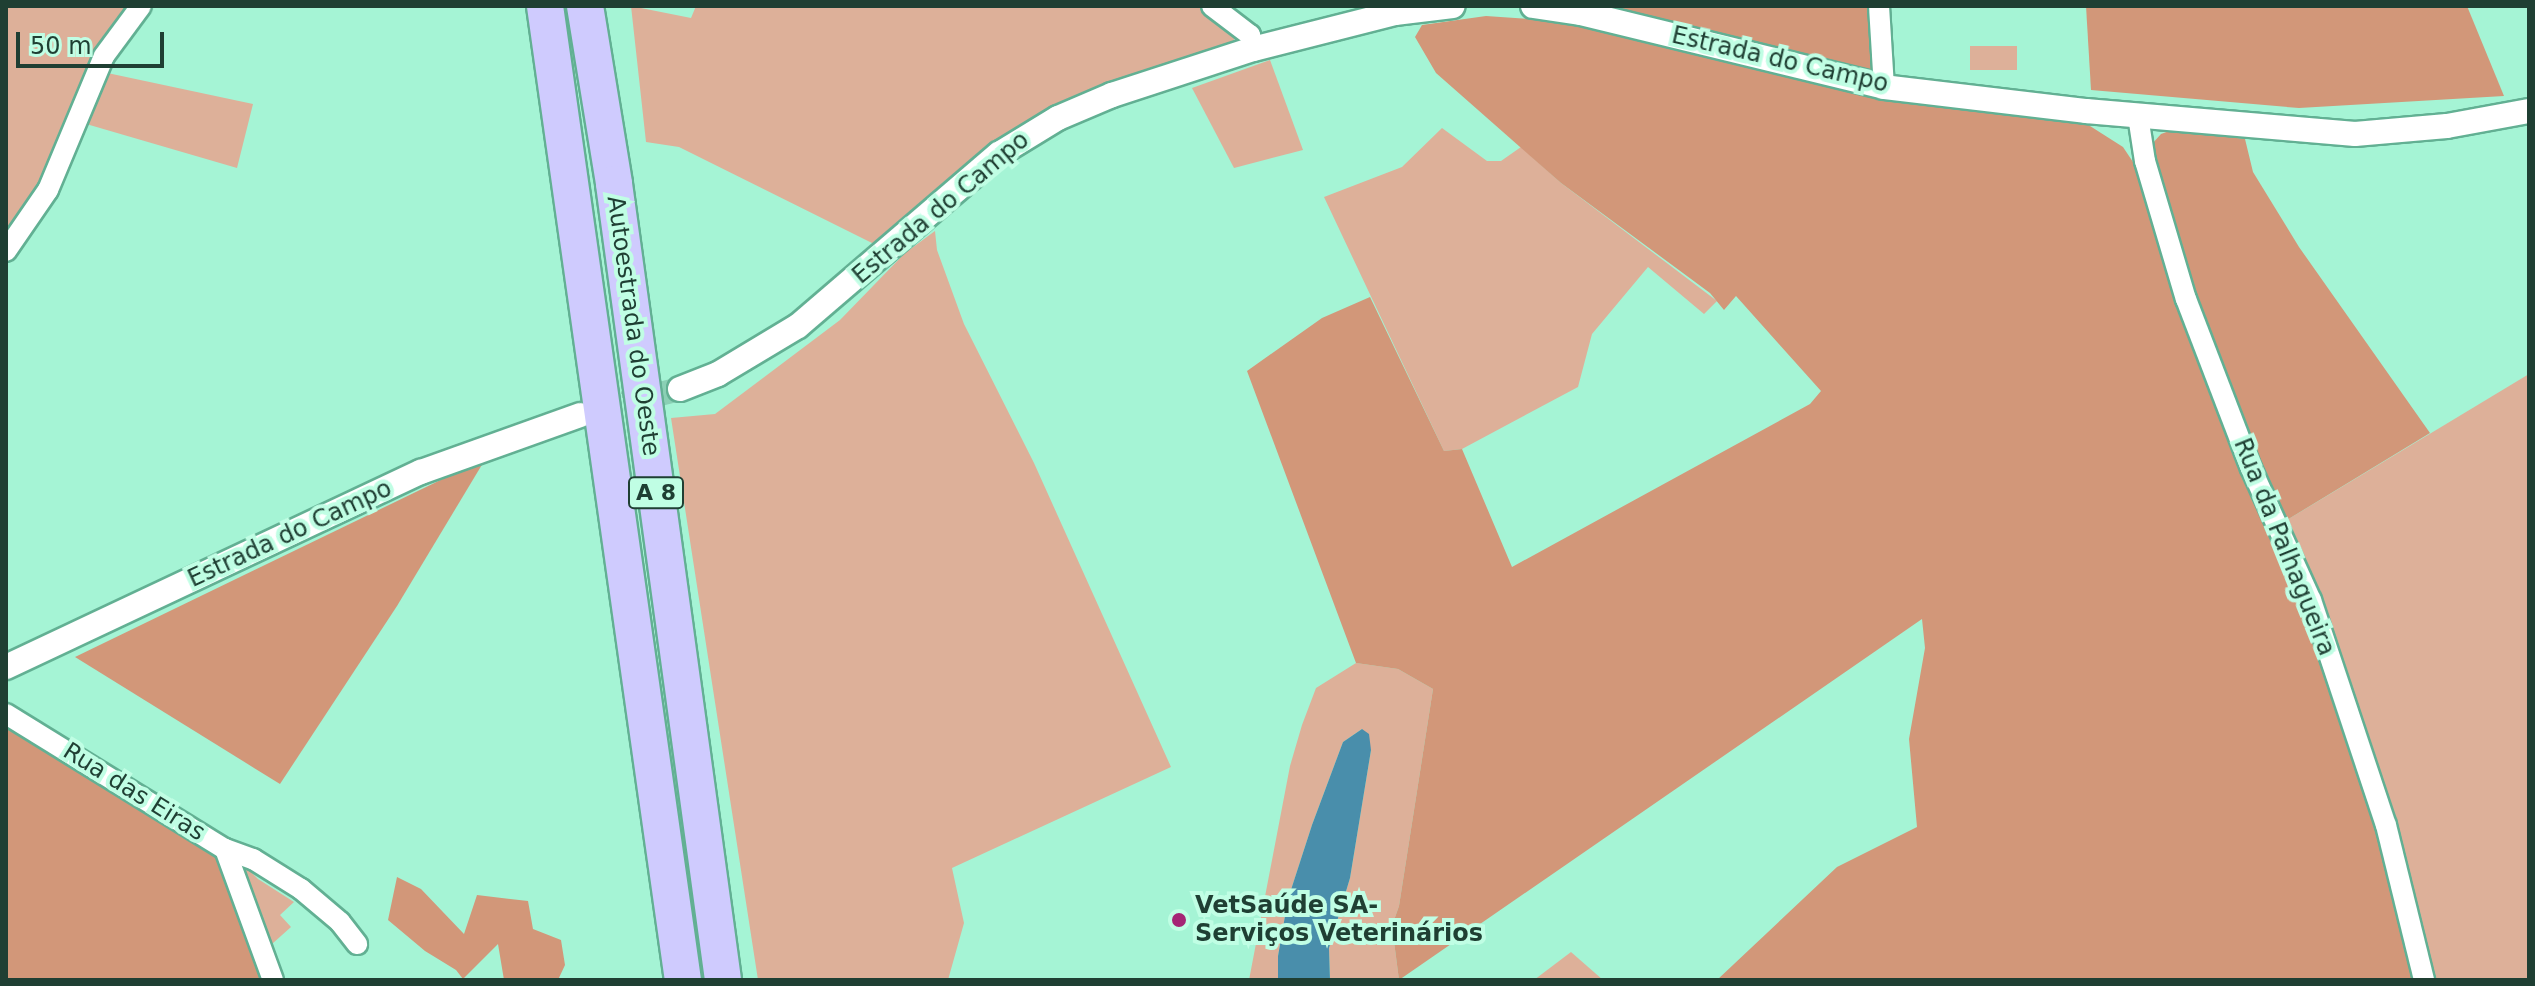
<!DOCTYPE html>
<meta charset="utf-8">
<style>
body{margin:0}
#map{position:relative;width:2535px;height:986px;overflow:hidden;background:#a5f4d5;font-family:"DejaVu Sans",sans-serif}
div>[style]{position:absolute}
.green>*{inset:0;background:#ddb099}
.forest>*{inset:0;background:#d29779}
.water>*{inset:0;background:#498eab}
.tertiary-tunnel>*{height:24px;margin-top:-12px;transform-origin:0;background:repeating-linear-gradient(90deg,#8ad0b5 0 24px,transparent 0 36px)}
.roads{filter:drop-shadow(2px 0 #62b093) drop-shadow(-2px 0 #62b093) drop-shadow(0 2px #62b093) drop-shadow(0 -2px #62b093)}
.minor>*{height:20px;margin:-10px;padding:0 10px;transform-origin:10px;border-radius:10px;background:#fff}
.tertiary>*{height:24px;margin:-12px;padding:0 12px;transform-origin:12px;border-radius:12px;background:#fff}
.motorway>*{height:36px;margin:-18px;padding:0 18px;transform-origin:18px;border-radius:18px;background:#cfcbfe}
.dots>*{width:22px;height:22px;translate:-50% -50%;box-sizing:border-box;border:4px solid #c0fee4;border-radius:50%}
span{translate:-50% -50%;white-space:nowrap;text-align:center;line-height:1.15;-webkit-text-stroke:8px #c0fee4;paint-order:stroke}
.shield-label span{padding:2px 6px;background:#c0fee4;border:2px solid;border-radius:6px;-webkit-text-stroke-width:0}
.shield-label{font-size:22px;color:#1f3f33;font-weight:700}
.street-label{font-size:24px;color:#1f3f33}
.poi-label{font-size:24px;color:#1f3f33;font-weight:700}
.left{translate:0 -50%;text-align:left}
.frame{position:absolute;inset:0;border:8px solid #1f3f33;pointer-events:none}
.scale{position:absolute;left:16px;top:32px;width:148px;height:36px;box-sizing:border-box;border:4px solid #1f3f33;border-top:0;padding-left:10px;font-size:24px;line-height:28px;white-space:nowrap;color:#1f3f33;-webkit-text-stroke:6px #c0fee4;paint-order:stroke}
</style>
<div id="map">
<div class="green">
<i style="clip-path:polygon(6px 6px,141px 6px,74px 120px,6px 251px)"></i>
<i style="clip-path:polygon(631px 6px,691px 18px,696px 6px,1205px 6px,1234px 35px,1234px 40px,1231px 47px,1055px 107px,1022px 126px,876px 245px,679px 147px,646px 142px)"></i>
<i style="clip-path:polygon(1970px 46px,2017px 46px,2017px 70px,1970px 70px)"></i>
<i style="clip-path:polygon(1270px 60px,1303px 150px,1234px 168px,1192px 88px)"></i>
<i style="clip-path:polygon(98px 71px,253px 104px,237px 168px,76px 121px)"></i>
<i style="clip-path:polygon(1442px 128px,1487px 161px,1501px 161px,1521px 147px,1561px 183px,1717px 301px,1704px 314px,1648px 267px,1592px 334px,1578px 387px,1462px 449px,1444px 451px,1324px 197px,1402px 167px)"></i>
<i style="clip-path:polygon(935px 231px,937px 250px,964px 324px,1034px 463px,1171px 767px,952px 868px,964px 923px,948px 980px,758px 980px,671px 418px,715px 414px,840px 320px,905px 253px)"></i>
<i style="clip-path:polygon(2529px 374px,2529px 980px,2424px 980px,2277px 526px)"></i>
<i style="clip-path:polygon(1356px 663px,1398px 669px,1433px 689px,1399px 906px,1392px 926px,1399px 980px,1330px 980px,1329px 948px,1350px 878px,1371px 750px,1362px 729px,1343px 742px,1312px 825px,1288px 899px,1278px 956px,1278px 980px,1249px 980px,1290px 766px,1302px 725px,1316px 688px)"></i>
<i style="clip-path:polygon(242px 863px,258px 879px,294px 902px,280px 915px,291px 927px,272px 944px)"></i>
<i style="clip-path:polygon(1571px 952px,1603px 980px,1534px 980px)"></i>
</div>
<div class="forest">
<i style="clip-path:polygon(1594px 6px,1879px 6px,1886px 79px)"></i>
<i style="clip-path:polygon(2086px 6px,2467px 6px,2504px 96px,2299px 108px,2091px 90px)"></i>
<i style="clip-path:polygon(1486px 16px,1573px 22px,1960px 109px,2079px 119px,2123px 147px,2133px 162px,2150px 159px,2152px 144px,2161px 134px,2172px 130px,2245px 139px,2253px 172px,2299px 247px,2430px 433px,2277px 526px,2386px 825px,2424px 980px,1717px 980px,1837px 867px,1917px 827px,1909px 739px,1925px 648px,1922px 619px,1399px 980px,1392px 926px,1399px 906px,1433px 689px,1398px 669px,1356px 663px,1247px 371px,1322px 318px,1370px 297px,1444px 451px,1462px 449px,1512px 567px,1810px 404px,1821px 391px,1736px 296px,1724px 310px,1710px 293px,1561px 183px,1436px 73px,1415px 37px,1422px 25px)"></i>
<i style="clip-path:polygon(486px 458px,397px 606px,280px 784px,75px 657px)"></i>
<i style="clip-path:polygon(6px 716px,225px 849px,273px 980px,6px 980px)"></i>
<i style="clip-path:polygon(397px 877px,421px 889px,464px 934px,477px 895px,528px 901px,533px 929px,561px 940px,565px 965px,558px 980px,504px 980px,498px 944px,463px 979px,456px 970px,425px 951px,388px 920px)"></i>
</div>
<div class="water">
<i style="clip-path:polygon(1362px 729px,1369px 734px,1371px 750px,1350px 878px,1329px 948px,1330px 980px,1278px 980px,1278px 956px,1288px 899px,1312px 825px,1343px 742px)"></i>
</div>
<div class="tertiary-tunnel">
<i style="left:589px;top:412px;width:94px;rotate:-14.2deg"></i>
</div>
<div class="roads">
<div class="minor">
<i style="left:1212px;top:6px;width:48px;rotate:37.3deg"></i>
<i style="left:1250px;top:35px;width:14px;rotate:78deg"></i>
<i style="left:1879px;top:6px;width:81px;rotate:86.5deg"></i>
<i style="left:2138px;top:116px;width:46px;rotate:81.2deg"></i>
<i style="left:2145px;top:161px;width:144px;rotate:73.5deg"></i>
<i style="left:2186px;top:299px;width:181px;rotate:69deg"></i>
<i style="left:2251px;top:468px;width:145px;rotate:65.6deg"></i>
<i style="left:2311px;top:600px;width:237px;rotate:71.6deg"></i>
<i style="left:2386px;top:825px;width:160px;rotate:76.2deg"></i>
<i style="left:6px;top:251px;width:74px;rotate:-55.5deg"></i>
<i style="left:48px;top:190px;width:145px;rotate:-67.3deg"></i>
<i style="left:104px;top:56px;width:62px;rotate:-53.5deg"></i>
<i style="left:6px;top:714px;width:257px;rotate:31.7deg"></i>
<i style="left:225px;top:849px;width:140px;rotate:69.9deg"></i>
<i style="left:225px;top:849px;width:30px;rotate:20deg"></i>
<i style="left:253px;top:859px;width:57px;rotate:32deg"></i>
<i style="left:301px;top:889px;width:51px;rotate:40.2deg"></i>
<i style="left:340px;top:922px;width:28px;rotate:52deg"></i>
</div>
<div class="tertiary">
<i style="left:1533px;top:6px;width:49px;rotate:8.3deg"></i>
<i style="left:1581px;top:13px;width:312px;rotate:13.7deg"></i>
<i style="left:1884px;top:87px;width:203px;rotate:6.8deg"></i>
<i style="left:2086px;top:111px;width:270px;rotate:4.9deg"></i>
<i style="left:2355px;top:134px;width:92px;rotate:-5deg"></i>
<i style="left:2447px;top:126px;width:83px;rotate:-10.4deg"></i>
<i style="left:680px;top:389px;width:41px;rotate:-21.5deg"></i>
<i style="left:718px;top:374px;width:93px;rotate:-31deg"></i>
<i style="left:798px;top:326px;width:265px;rotate:-40.6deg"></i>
<i style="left:999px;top:154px;width:69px;rotate:-31.4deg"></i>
<i style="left:1058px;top:118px;width:59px;rotate:-23.1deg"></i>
<i style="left:1112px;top:95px;width:148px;rotate:-18.1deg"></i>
<i style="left:1253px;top:49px;width:146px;rotate:-14.2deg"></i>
<i style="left:1395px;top:13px;width:58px;rotate:-6.9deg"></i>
<i style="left:6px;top:667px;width:459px;rotate:-25.2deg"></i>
<i style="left:421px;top:472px;width:169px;rotate:-19.7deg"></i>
</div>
<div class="motorway">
<i style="left:545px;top:6px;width:984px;rotate:81.94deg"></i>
<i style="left:585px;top:6px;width:180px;rotate:80.7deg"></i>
<i style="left:614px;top:184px;width:803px;rotate:82.2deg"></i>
</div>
</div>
<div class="dots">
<i style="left:1179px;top:920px;background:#a52575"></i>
</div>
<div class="shield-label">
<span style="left:656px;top:493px">A 8</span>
</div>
<div class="street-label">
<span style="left:1780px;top:60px;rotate:13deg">Estrada do Campo</span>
<span style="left:941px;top:208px;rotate:-40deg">Estrada do Campo</span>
<span style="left:633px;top:326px;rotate:82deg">Autoestrada do Oeste</span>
<span style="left:290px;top:534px;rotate:-25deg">Estrada do Campo</span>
<span style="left:2284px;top:547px;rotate:68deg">Rua da Palhagueira</span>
<span style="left:134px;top:792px;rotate:32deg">Rua das Eiras</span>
</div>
<div class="poi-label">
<span class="left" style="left:1195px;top:920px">VetSaúde SA-<br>Serviços Veterinários</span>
</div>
<div class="frame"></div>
<div class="scale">50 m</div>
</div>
